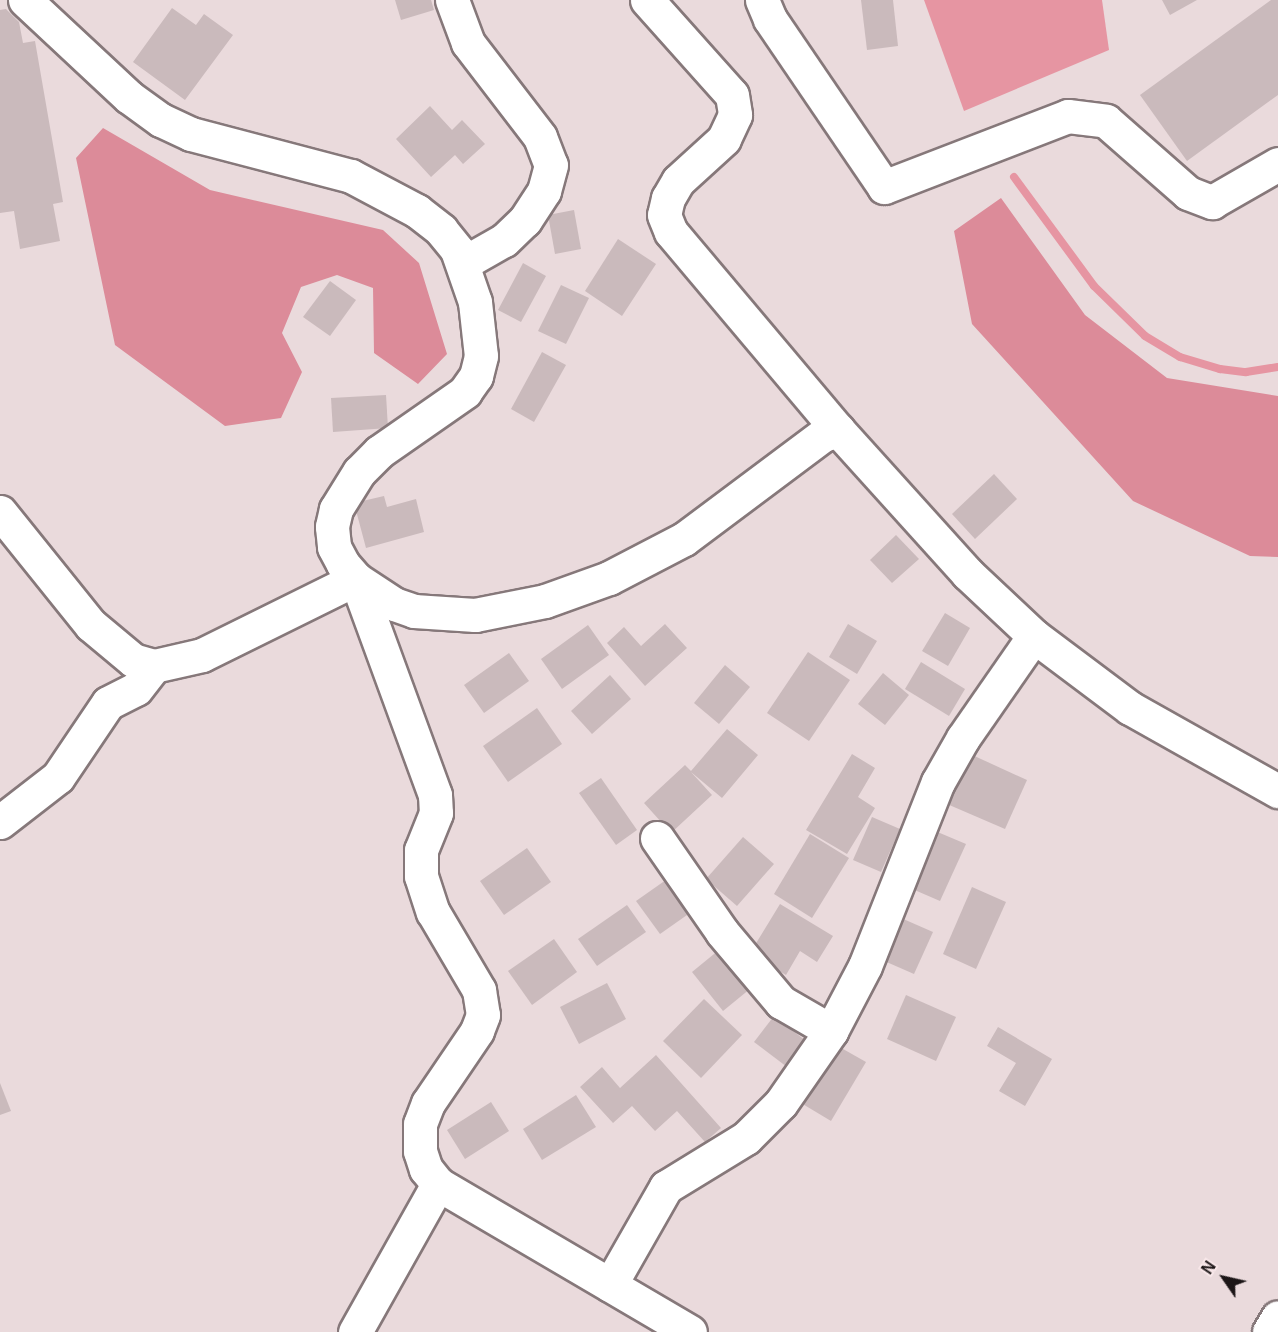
<!DOCTYPE html>
<style>
body{margin:0}
#map{position:relative;width:1278px;height:1332px;overflow:hidden;background:#eadadc;font-family:Arial,sans-serif}
div>[style]{position:absolute}
.forest>*{inset:0;background:#dc8b99}
.water>*{inset:0;background:#e695a2}
.stream>*{height:8px;margin:-4px;padding:0 4px;transform-origin:4px;border-radius:4px;background:#e695a2}
.building>*{inset:0;background:#cababc}
.roads{filter:drop-shadow(2px 0 #86787a) drop-shadow(-2px 0 #86787a) drop-shadow(0 2px #86787a) drop-shadow(0 -2px #86787a)}
.minor>*{height:33px;margin:-16.5px;padding:0 16.5px;transform-origin:16.5px;border-radius:16.5px;background:#fff}
span{translate:-50% -50%;white-space:nowrap;text-align:center;line-height:1.15;-webkit-text-stroke:6px #f8e7e9;paint-order:stroke}
.north{position:absolute;left:1194px;top:1248px;width:60px;height:60px;-webkit-text-stroke:4px #f8e7e9;paint-order:stroke;rotate:304deg;font-size:16px;font-weight:700;line-height:24px;text-align:center;color:#1c1617}
.north::after{content:'';display:block;margin:auto;width:21px;height:27px;background:#1c1617;clip-path:polygon(50% 0,100% 100%,50% 72%,0 100%)}
</style>
<div id="map">
<div class="forest">
<i style="clip-path:polygon(103px 128px,210px 190px,383px 230px,419px 263px,447px 354px,418px 384px,374px 353px,373px 288px,337px 275px,301px 287px,282px 333px,302px 372px,281px 418px,225px 426px,115px 345px,76px 158px)"></i>
<i style="clip-path:polygon(1001px 198px,1085px 315px,1167px 378px,1278px 396px,1278px 557px,1250px 556px,1133px 501px,972px 324px,954px 231px)"></i>
</div>
<div class="water">
<i style="clip-path:polygon(924px 0,1102px 0,1109px 50px,964px 111px)"></i>
</div>
<div class="stream">
<i style="left:1014px;top:177px;width:135px;rotate:53.7deg"></i>
<i style="left:1094px;top:286px;width:71px;rotate:44.4deg"></i>
<i style="left:1145px;top:336px;width:41px;rotate:31deg"></i>
<i style="left:1180px;top:357px;width:42px;rotate:16.7deg"></i>
<i style="left:1220px;top:369px;width:26px;rotate:7deg"></i>
<i style="left:1246px;top:372px;width:32px;rotate:-9deg"></i>
</div>
<div class="building">
<i style="clip-path:polygon(395px 0,431px 0,434px 10px,401px 20px)"></i>
<i style="clip-path:polygon(861px 0,893px 0,898px 46px,867px 50px)"></i>
<i style="clip-path:polygon(1162px 0,1197px 0,1170px 15px)"></i>
<i style="clip-path:polygon(1271px 0,1278px 0,1278px 95px,1187px 161px,1140px 95px)"></i>
<i style="clip-path:polygon(172px 8px,196px 25px,204px 14px,233px 35px,185px 100px,133px 62px)"></i>
<i style="clip-path:polygon(6px 9px,19px 22px,23px 43px,35px 41px,63px 202px,53px 204px,60px 241px,20px 249px,14px 211px,0 213px,0 10px)"></i>
<i style="clip-path:polygon(430px 106px,452px 130px,462px 120px,485px 144px,463px 164px,455px 155px,431px 177px,396px 139px)"></i>
<i style="clip-path:polygon(574px 210px,581px 249px,555px 254px,548px 215px)"></i>
<i style="clip-path:polygon(618px 239px,656px 264px,622px 316px,585px 291px)"></i>
<i style="clip-path:polygon(523px 263px,546px 276px,521px 322px,498px 310px)"></i>
<i style="clip-path:polygon(330px 281px,356px 300px,330px 336px,303px 317px)"></i>
<i style="clip-path:polygon(561px 285px,589px 298px,566px 344px,538px 331px)"></i>
<i style="clip-path:polygon(542px 352px,566px 365px,534px 422px,511px 409px)"></i>
<i style="clip-path:polygon(386px 395px,388px 428px,333px 432px,331px 398px)"></i>
<i style="clip-path:polygon(994px 474px,1017px 499px,975px 539px,952px 514px)"></i>
<i style="clip-path:polygon(384px 496px,387px 507px,416px 499px,424px 532px,366px 548px,354px 503px)"></i>
<i style="clip-path:polygon(896px 535px,919px 559px,892px 583px,870px 560px)"></i>
<i style="clip-path:polygon(945px 613px,970px 628px,948px 666px,922px 651px)"></i>
<i style="clip-path:polygon(665px 624px,687px 648px,645px 686px,607px 643px,624px 627px,641px 646px)"></i>
<i style="clip-path:polygon(848px 624px,877px 641px,857px 674px,829px 657px)"></i>
<i style="clip-path:polygon(588px 625px,609px 655px,562px 689px,541px 659px)"></i>
<i style="clip-path:polygon(808px 652px,850px 680px,809px 741px,767px 713px)"></i>
<i style="clip-path:polygon(509px 653px,529px 681px,484px 713px,464px 685px)"></i>
<i style="clip-path:polygon(921px 662px,965px 689px,949px 716px,905px 689px)"></i>
<i style="clip-path:polygon(725px 665px,750px 687px,719px 724px,694px 703px)"></i>
<i style="clip-path:polygon(883px 673px,909px 695px,885px 725px,858px 704px)"></i>
<i style="clip-path:polygon(610px 675px,631px 699px,592px 734px,571px 711px)"></i>
<i style="clip-path:polygon(537px 708px,562px 744px,508px 782px,483px 746px)"></i>
<i style="clip-path:polygon(727px 729px,758px 755px,722px 798px,691px 772px,712px 795px,671px 833px,644px 803px,685px 765px,691px 771px)"></i>
<i style="clip-path:polygon(852px 754px,875px 768px,858px 797px,875px 808px,847px 854px,806px 830px)"></i>
<i style="clip-path:polygon(970px 754px,1027px 780px,1005px 829px,947px 804px)"></i>
<i style="clip-path:polygon(601px 778px,637px 830px,616px 845px,579px 793px)"></i>
<i style="clip-path:polygon(872px 817px,900px 829px,881px 872px,853px 860px)"></i>
<i style="clip-path:polygon(928px 828px,966px 844px,940px 901px,903px 885px)"></i>
<i style="clip-path:polygon(810px 834px,849px 858px,812px 918px,774px 894px)"></i>
<i style="clip-path:polygon(743px 837px,774px 864px,737px 906px,706px 879px)"></i>
<i style="clip-path:polygon(527px 848px,551px 882px,504px 915px,480px 881px)"></i>
<i style="clip-path:polygon(673px 875px,697px 908px,660px 934px,636px 901px)"></i>
<i style="clip-path:polygon(972px 887px,1006px 902px,976px 969px,943px 954px)"></i>
<i style="clip-path:polygon(780px 904px,833px 936px,817px 962px,800px 951px,786px 975px,750px 953px)"></i>
<i style="clip-path:polygon(627px 905px,646px 932px,597px 966px,578px 939px)"></i>
<i style="clip-path:polygon(901px 918px,933px 932px,914px 974px,882px 960px)"></i>
<i style="clip-path:polygon(554px 939px,577px 972px,532px 1005px,508px 971px)"></i>
<i style="clip-path:polygon(725px 945px,756px 984px,723px 1011px,692px 972px)"></i>
<i style="clip-path:polygon(607px 983px,626px 1019px,579px 1044px,560px 1007px)"></i>
<i style="clip-path:polygon(906px 995px,956px 1017px,936px 1061px,887px 1039px)"></i>
<i style="clip-path:polygon(704px 999px,742px 1035px,701px 1078px,663px 1041px)"></i>
<i style="clip-path:polygon(774px 1016px,806px 1041px,787px 1067px,754px 1042px)"></i>
<i style="clip-path:polygon(998px 1027px,1052px 1059px,1025px 1106px,999px 1091px,1016px 1063px,987px 1046px)"></i>
<i style="clip-path:polygon(836px 1045px,866px 1062px,831px 1121px,801px 1103px)"></i>
<i style="clip-path:polygon(656px 1055px,721px 1128px,705px 1142px,677px 1111px,655px 1131px,632px 1106px,613px 1123px,580px 1087px,602px 1067px,620px 1088px)"></i>
<i style="clip-path:polygon(0 1083px,11px 1111px,0 1115px)"></i>
<i style="clip-path:polygon(576px 1095px,596px 1127px,542px 1160px,523px 1129px)"></i>
<i style="clip-path:polygon(491px 1102px,509px 1131px,465px 1159px,447px 1130px)"></i>
</div>
<div class="roads">
<div class="minor">
<i style="left:25px;top:0;width:142px;rotate:43deg"></i>
<i style="left:129px;top:97px;width:39px;rotate:36deg"></i>
<i style="left:161px;top:120px;width:33px;rotate:25deg"></i>
<i style="left:191px;top:134px;width:165px;rotate:14.7deg"></i>
<i style="left:351px;top:176px;width:75px;rotate:27.9deg"></i>
<i style="left:417px;top:211px;width:31px;rotate:38deg"></i>
<i style="left:441px;top:230px;width:26px;rotate:51deg"></i>
<i style="left:457px;top:250px;width:55px;rotate:70.9deg"></i>
<i style="left:475px;top:302px;width:54px;rotate:83.7deg"></i>
<i style="left:481px;top:356px;width:21px;rotate:104deg"></i>
<i style="left:476px;top:376px;width:19px;rotate:125deg"></i>
<i style="left:465px;top:392px;width:105px;rotate:145.1deg"></i>
<i style="left:379px;top:452px;width:28px;rotate:135deg"></i>
<i style="left:359px;top:472px;width:44px;rotate:121.9deg"></i>
<i style="left:336px;top:509px;width:18px;rotate:103deg"></i>
<i style="left:332px;top:527px;width:20px;rotate:84deg"></i>
<i style="left:334px;top:547px;width:19px;rotate:62deg"></i>
<i style="left:343px;top:564px;width:20px;rotate:49deg"></i>
<i style="left:356px;top:579px;width:45px;rotate:33.3deg"></i>
<i style="left:394px;top:604px;width:21px;rotate:19deg"></i>
<i style="left:414px;top:611px;width:61px;rotate:3.8deg"></i>
<i style="left:475px;top:615px;width:71px;rotate:-11.3deg"></i>
<i style="left:545px;top:601px;width:68px;rotate:-19.8deg"></i>
<i style="left:609px;top:578px;width:85px;rotate:-27.5deg"></i>
<i style="left:684px;top:539px;width:174px;rotate:-36.8deg"></i>
<i style="left:823px;top:435px;width:16px;rotate:-18deg"></i>
<i style="left:452px;top:0;width:46px;rotate:69.6deg"></i>
<i style="left:468px;top:43px;width:118px;rotate:52.5deg"></i>
<i style="left:540px;top:137px;width:30px;rotate:69deg"></i>
<i style="left:551px;top:165px;width:27px;rotate:105deg"></i>
<i style="left:544px;top:191px;width:35px;rotate:123deg"></i>
<i style="left:525px;top:220px;width:29px;rotate:136deg"></i>
<i style="left:504px;top:240px;width:48px;rotate:150.3deg"></i>
<i style="left:647px;top:0;width:127px;rotate:48.2deg"></i>
<i style="left:732px;top:95px;width:20px;rotate:81deg"></i>
<i style="left:735px;top:115px;width:26px;rotate:115deg"></i>
<i style="left:724px;top:139px;width:62px;rotate:137.6deg"></i>
<i style="left:678px;top:181px;width:20px;rotate:120deg"></i>
<i style="left:668px;top:198px;width:17px;rotate:103deg"></i>
<i style="left:664px;top:215px;width:18px;rotate:68deg"></i>
<i style="left:671px;top:232px;width:259px;rotate:49.9deg"></i>
<i style="left:838px;top:430px;width:193px;rotate:47.9deg"></i>
<i style="left:967px;top:573px;width:92px;rotate:43.2deg"></i>
<i style="left:1034px;top:636px;width:120px;rotate:36.9deg"></i>
<i style="left:1130px;top:708px;width:170px;rotate:29.3deg"></i>
<i style="left:762px;top:0;width:21px;rotate:67deg"></i>
<i style="left:770px;top:19px;width:203px;rotate:55.8deg"></i>
<i style="left:884px;top:187px;width:197px;rotate:-21.1deg"></i>
<i style="left:1068px;top:116px;width:38px;rotate:7deg"></i>
<i style="left:1106px;top:121px;width:109px;rotate:41.3deg"></i>
<i style="left:1188px;top:193px;width:26px;rotate:21deg"></i>
<i style="left:1212px;top:202px;width:76px;rotate:-29.9deg"></i>
<i style="left:0;top:512px;width:145px;rotate:51.2deg"></i>
<i style="left:91px;top:625px;width:55px;rotate:39.8deg"></i>
<i style="left:133px;top:660px;width:22px;rotate:16deg"></i>
<i style="left:154px;top:666px;width:49px;rotate:-12.9deg"></i>
<i style="left:202px;top:655px;width:172px;rotate:-26.3deg"></i>
<i style="left:356px;top:579px;width:230px;rotate:69.9deg"></i>
<i style="left:435px;top:795px;width:18px;rotate:87deg"></i>
<i style="left:436px;top:813px;width:40px;rotate:112deg"></i>
<i style="left:421px;top:850px;width:26px;rotate:90deg"></i>
<i style="left:421px;top:876px;width:38px;rotate:72deg"></i>
<i style="left:433px;top:912px;width:91px;rotate:59.5deg"></i>
<i style="left:479px;top:990px;width:25px;rotate:81deg"></i>
<i style="left:483px;top:1015px;width:17px;rotate:111deg"></i>
<i style="left:477px;top:1031px;width:87px;rotate:124.2deg"></i>
<i style="left:428px;top:1103px;width:22px;rotate:111deg"></i>
<i style="left:420px;top:1124px;width:27px;rotate:90deg"></i>
<i style="left:420px;top:1151px;width:19px;rotate:72deg"></i>
<i style="left:426px;top:1169px;width:19px;rotate:51deg"></i>
<i style="left:438px;top:1184px;width:292px;rotate:30.4deg"></i>
<i style="left:0;top:822px;width:73px;rotate:-37.8deg"></i>
<i style="left:58px;top:777px;width:89px;rotate:-56deg"></i>
<i style="left:108px;top:703px;width:31px;rotate:-27deg"></i>
<i style="left:136px;top:689px;width:29px;rotate:-52deg"></i>
<i style="left:657px;top:838px;width:114px;rotate:55.3deg"></i>
<i style="left:722px;top:932px;width:92px;rotate:49.9deg"></i>
<i style="left:781px;top:1002px;width:58px;rotate:30.1deg"></i>
<i style="left:610px;top:1285px;width:113px;rotate:-60.3deg"></i>
<i style="left:666px;top:1187px;width:94px;rotate:-31.5deg"></i>
<i style="left:746px;top:1138px;width:49px;rotate:-45deg"></i>
<i style="left:781px;top:1103px;width:88px;rotate:-55.2deg"></i>
<i style="left:831px;top:1031px;width:73px;rotate:-62.4deg"></i>
<i style="left:865px;top:966px;width:198px;rotate:-68.4deg"></i>
<i style="left:938px;top:782px;width:51px;rotate:-60.4deg"></i>
<i style="left:963px;top:738px;width:124px;rotate:-55.2deg"></i>
<i style="left:355px;top:1332px;width:170px;rotate:-60.7deg"></i>
<i style="left:1269px;top:1332px;width:17px;rotate:-59deg"></i>
</div>
</div>
<div class="north">N</div>
</div>
